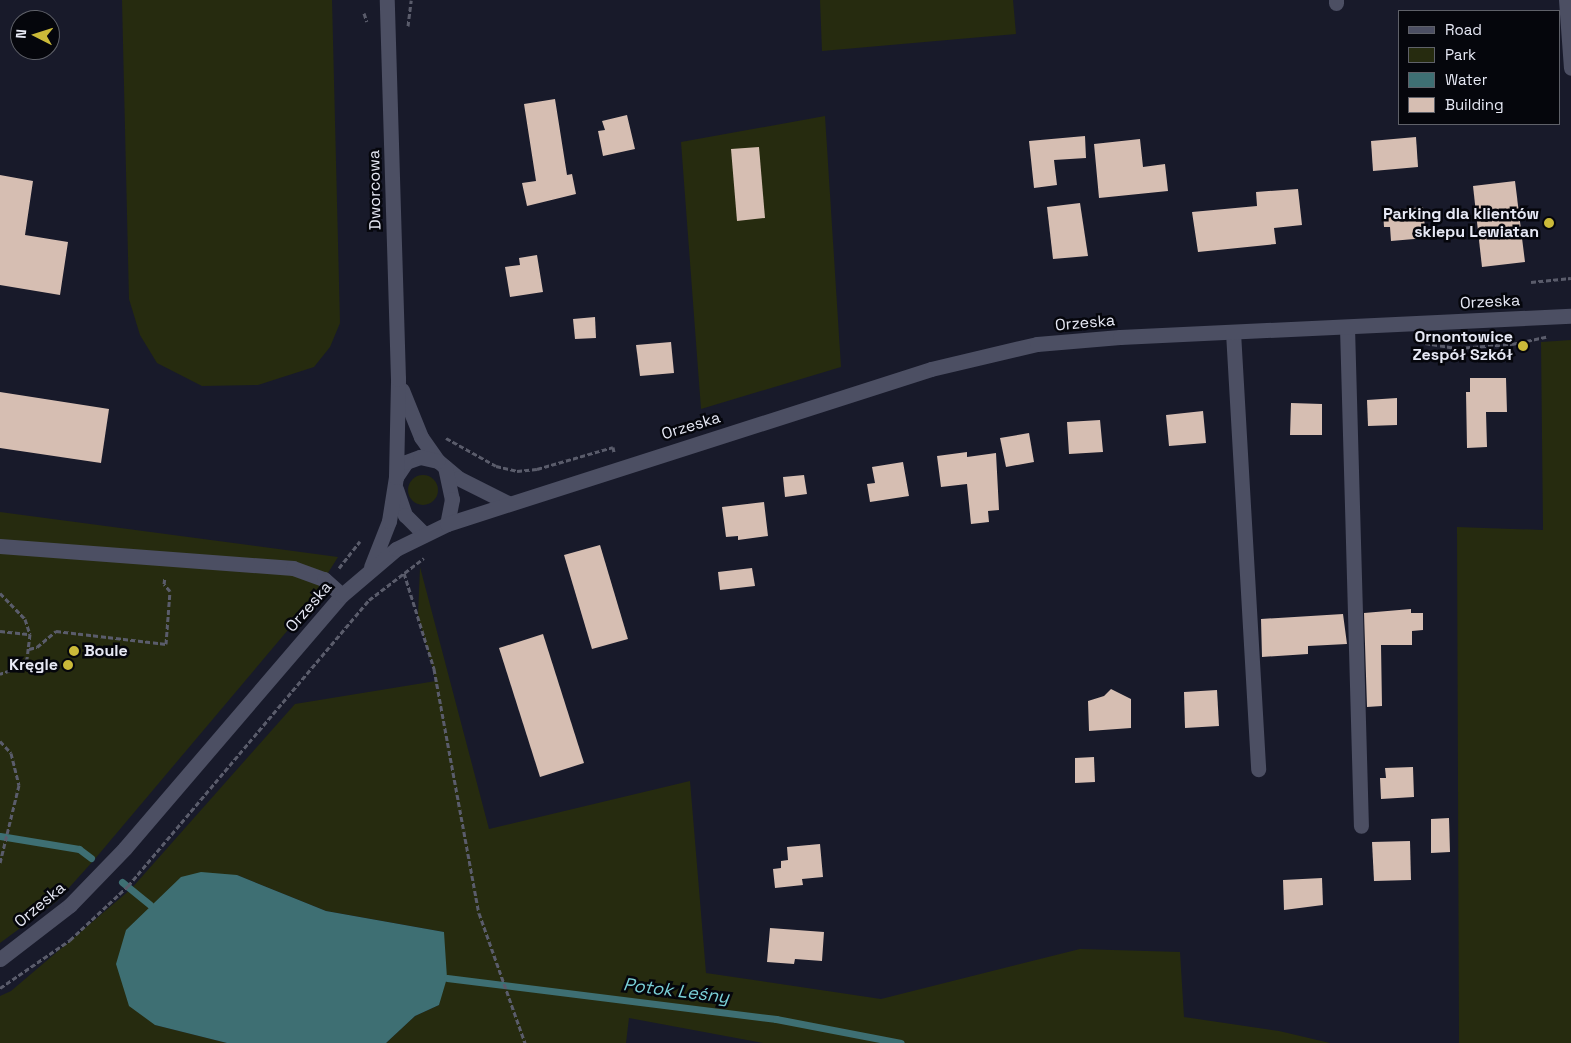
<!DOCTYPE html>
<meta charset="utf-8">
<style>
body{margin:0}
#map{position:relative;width:1571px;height:1043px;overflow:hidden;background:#181a2a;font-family:"Space Grotesk",sans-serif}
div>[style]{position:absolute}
.green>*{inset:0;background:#262b0f}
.round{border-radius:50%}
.water>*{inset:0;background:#3e6f73}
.stream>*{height:7px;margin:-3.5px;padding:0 3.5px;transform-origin:3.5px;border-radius:3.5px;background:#3e6f73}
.building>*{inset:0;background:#d6beb2}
.path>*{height:3px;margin-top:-1.5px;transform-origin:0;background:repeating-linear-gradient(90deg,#5a5c6b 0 5px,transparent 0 7.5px)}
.minor>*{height:15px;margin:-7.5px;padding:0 7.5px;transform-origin:7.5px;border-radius:7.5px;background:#4c4f63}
.dots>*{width:14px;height:14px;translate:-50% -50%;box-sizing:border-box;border:2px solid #05060c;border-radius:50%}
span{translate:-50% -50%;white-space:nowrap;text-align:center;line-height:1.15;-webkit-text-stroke:5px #05060c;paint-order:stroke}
.street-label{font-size:16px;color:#e7e9f5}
.poi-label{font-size:16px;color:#e7e9f5;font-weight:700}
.right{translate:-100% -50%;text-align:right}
.left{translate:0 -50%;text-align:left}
.water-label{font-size:18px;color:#7ad0d7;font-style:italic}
.legend{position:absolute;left:1398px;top:10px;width:162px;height:115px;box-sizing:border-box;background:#05060c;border:1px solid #5f6169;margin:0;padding:6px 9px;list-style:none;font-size:15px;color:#e7e9f5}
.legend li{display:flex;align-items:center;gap:10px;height:25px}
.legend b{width:25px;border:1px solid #5f6169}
.north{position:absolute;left:10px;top:10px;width:50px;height:50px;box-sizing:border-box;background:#05060c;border:1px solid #5f6169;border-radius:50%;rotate:275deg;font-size:14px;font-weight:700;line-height:20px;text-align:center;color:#e7e9f5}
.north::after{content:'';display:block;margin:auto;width:18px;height:22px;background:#cbba39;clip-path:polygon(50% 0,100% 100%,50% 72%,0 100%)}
</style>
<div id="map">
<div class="green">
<i style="clip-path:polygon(122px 0,332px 0,340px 323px,330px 347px,314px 367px,258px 385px,202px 386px,157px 363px,140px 335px,129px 299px)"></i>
<i style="clip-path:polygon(820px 0,1013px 0,1016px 34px,822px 51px)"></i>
<i style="clip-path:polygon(825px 116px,841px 367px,701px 409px,681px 142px)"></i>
<i style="clip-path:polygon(1571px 340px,1571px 1043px,1459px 1043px,1457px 527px,1543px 530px,1541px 342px)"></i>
<i class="round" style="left:408px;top:475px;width:30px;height:30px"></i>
<i style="clip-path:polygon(0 512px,338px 557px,304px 611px,94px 860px,57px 901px,0 943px)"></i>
<i style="clip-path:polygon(420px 567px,489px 829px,690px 781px,706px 973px,881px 999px,1080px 949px,1180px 952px,1184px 1017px,1279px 1031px,1330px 1043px,763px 1043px,629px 1018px,626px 1043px,386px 1043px,415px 1016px,439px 1005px,444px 932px,326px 911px,237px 875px,155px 1025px,227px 1043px,0 1043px,0 996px,11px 991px,131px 889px,295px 704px,436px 681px,418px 616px)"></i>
</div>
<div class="water">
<i style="clip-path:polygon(201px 872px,237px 875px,326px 911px,444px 932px,447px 978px,439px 1005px,415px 1016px,386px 1043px,227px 1043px,155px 1025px,129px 1006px,116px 964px,126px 930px,181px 877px)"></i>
</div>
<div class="stream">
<i style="left:0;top:836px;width:80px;rotate:9.3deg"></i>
<i style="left:79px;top:849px;width:15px;rotate:37deg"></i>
<i style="left:122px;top:882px;width:36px;rotate:39deg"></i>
<i style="left:447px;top:978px;width:332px;rotate:7.1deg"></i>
<i style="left:776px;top:1019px;width:127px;rotate:10.9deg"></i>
</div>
<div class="building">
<i style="clip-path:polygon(555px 99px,567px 175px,572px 174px,576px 194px,527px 206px,522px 183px,536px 181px,524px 104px)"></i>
<i style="clip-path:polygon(627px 115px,635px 149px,603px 156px,598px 131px,605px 130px,602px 121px)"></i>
<i style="clip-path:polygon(1085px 136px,1086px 158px,1054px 160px,1057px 185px,1034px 188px,1029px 141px)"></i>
<i style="clip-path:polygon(1416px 137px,1418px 167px,1373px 171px,1371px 141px)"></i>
<i style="clip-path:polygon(1140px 139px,1143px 167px,1165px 164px,1168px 191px,1099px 198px,1094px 144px)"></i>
<i style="clip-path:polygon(759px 147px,765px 218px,737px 221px,731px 149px)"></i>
<i style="clip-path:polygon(0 175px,33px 181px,25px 235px,68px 242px,60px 295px,0 285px)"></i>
<i style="clip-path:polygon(1515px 181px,1525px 262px,1482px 267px,1473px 186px)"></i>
<i style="clip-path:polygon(1298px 189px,1302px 225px,1274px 228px,1276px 244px,1198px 252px,1192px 212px,1257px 206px,1256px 192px)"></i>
<i style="clip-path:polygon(1080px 203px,1088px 256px,1053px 259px,1047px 207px)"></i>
<i style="clip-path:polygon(1423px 207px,1426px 238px,1391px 241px,1390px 227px,1384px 227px,1383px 211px)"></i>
<i style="clip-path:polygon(537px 255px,543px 292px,510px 297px,505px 267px,520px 265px,519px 258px)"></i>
<i style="clip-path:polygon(595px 317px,596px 338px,575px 339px,573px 319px)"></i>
<i style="clip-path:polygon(671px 342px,674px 373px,640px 376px,636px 345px)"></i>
<i style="clip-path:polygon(1470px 378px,1506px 378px,1507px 412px,1486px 412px,1487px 447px,1467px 448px,1466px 392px,1470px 392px)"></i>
<i style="clip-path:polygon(0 392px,109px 409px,101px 463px,0 448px)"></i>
<i style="clip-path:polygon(1397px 398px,1397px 425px,1368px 426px,1367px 400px)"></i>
<i style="clip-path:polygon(1291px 403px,1322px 404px,1322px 435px,1290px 435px)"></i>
<i style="clip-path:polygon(1203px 411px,1206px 443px,1169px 446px,1166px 415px)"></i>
<i style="clip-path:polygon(1100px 420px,1103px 452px,1069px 454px,1067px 422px)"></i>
<i style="clip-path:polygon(1029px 433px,1034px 462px,1006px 467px,1000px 438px)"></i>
<i style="clip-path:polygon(967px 452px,967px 457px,996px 453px,999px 510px,988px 511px,989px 522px,971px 524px,967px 484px,941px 487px,937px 456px)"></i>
<i style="clip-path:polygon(903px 462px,909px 496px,870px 502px,867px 484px,875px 483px,872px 467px)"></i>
<i style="clip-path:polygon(804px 475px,807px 494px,785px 497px,783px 477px)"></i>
<i style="clip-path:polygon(764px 502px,768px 536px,738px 540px,738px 536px,726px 537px,722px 507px)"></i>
<i style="clip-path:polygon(600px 545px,628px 639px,592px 649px,564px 555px)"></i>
<i style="clip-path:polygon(752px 568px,755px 586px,720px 590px,718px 572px)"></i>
<i style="clip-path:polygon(1411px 609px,1411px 613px,1423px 613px,1423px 630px,1412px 631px,1412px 645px,1381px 645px,1382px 706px,1367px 707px,1364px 613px)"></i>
<i style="clip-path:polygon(1343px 614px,1347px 644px,1308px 646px,1308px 654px,1262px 657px,1261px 619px)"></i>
<i style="clip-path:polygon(543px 634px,584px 763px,540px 777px,499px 648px)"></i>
<i style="clip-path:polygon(1111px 689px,1131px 699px,1131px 728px,1089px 731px,1088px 701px,1104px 696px)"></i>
<i style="clip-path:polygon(1217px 690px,1219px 726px,1185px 728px,1184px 692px)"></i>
<i style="clip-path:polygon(1094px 757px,1095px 782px,1075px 783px,1075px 758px)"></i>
<i style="clip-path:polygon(1413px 767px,1414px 797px,1381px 799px,1380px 778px,1386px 778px,1385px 768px)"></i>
<i style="clip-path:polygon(1449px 818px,1450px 852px,1431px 853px,1431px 819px)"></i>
<i style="clip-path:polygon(1410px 841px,1411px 880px,1374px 881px,1372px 842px)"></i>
<i style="clip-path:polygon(820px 844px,823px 877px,802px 879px,803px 885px,775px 888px,773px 869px,781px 868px,781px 861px,788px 860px,787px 847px)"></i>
<i style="clip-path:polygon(1322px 878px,1323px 905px,1284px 910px,1283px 880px)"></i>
<i style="clip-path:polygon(770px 928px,824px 932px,822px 961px,795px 959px,794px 964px,767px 962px)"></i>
</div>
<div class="path">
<i style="left:364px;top:13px;width:9px;rotate:72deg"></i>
<i style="left:408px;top:26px;width:26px;rotate:-83deg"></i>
<i style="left:1531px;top:282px;width:40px;rotate:-5.7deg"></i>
<i style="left:1425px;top:343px;width:33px;rotate:9deg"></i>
<i style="left:1458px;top:348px;width:54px;rotate:-4.2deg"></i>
<i style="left:1512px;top:344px;width:35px;rotate:-12deg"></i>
<i style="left:446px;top:438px;width:57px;rotate:29.2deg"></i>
<i style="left:496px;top:466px;width:22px;rotate:13deg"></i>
<i style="left:517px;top:471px;width:20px;rotate:-6deg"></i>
<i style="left:537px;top:469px;width:79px;rotate:-16.1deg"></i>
<i style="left:613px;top:447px;width:5px;rotate:79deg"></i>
<i style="left:339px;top:568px;width:34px;rotate:-52deg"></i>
<i style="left:404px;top:573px;width:101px;rotate:72.6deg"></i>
<i style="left:434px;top:669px;width:248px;rotate:79.6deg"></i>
<i style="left:479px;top:913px;width:138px;rotate:70.5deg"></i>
<i style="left:0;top:593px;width:36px;rotate:46deg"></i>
<i style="left:25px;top:619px;width:16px;rotate:72deg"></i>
<i style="left:30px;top:634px;width:25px;rotate:97deg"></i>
<i style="left:27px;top:659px;width:13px;rotate:138deg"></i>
<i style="left:17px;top:668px;width:18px;rotate:161deg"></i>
<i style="left:0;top:631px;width:30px;rotate:6deg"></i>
<i style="left:29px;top:649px;width:8px;rotate:-14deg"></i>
<i style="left:37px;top:647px;width:25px;rotate:-40deg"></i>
<i style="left:56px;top:631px;width:111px;rotate:6.7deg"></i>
<i style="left:166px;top:644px;width:53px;rotate:-85.7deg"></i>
<i style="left:170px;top:591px;width:9px;rotate:-131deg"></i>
<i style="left:164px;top:584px;width:7px;rotate:-82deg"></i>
<i style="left:0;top:741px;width:16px;rotate:47deg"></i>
<i style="left:11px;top:753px;width:33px;rotate:76deg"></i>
<i style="left:19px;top:785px;width:80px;rotate:103.7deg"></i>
<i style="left:0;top:988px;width:85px;rotate:-34.4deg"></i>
<i style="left:70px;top:940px;width:79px;rotate:-43deg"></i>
<i style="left:128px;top:886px;width:374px;rotate:-49.9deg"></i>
<i style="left:369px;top:600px;width:69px;rotate:-37.4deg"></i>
</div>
<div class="minor">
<i style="left:1336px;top:0;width:3px;rotate:90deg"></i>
<i style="left:1566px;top:0;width:68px;rotate:85.8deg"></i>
<i style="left:1347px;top:327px;width:499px;rotate:88.4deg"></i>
<i style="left:1233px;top:332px;width:438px;rotate:86.7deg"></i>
<i style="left:402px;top:390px;width:51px;rotate:68deg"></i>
<i style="left:421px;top:437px;width:29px;rotate:55deg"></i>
<i style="left:438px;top:461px;width:26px;rotate:40deg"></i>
<i style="left:458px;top:478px;width:56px;rotate:26.6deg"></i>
<i style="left:445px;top:467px;width:33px;rotate:78deg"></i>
<i style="left:452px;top:499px;width:25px;rotate:101deg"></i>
<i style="left:396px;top:477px;width:18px;rotate:-56deg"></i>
<i style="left:406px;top:462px;width:15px;rotate:-20deg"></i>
<i style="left:420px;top:457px;width:18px;rotate:13deg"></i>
<i style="left:396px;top:489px;width:28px;rotate:71deg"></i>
<i style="left:405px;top:515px;width:27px;rotate:45deg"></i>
<i style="left:0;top:546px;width:294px;rotate:4.3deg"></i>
<i style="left:293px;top:568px;width:33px;rotate:20deg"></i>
<i style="left:324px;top:579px;width:24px;rotate:42deg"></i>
<i style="left:371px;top:567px;width:49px;rotate:-68.6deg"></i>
<i style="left:389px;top:521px;width:45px;rotate:-81deg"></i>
<i style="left:396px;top:477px;width:98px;rotate:-88.8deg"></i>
<i style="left:398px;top:379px;width:379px;rotate:-91.7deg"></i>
<i style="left:0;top:959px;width:88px;rotate:-37.6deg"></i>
<i style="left:70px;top:905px;width:79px;rotate:-46deg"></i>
<i style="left:125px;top:848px;width:333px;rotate:-49.4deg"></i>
<i style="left:342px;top:595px;width:71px;rotate:-40.4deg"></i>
<i style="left:396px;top:549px;width:57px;rotate:-26.1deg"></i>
<i style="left:447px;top:524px;width:508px;rotate:-17.76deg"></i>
<i style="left:931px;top:369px;width:109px;rotate:-13.3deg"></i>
<i style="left:1037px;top:344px;width:83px;rotate:-4.8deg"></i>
<i style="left:1120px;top:337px;width:451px;rotate:-2.7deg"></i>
</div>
<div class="dots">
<i style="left:1549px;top:223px;background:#cbba39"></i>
<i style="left:1523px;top:346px;background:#cbba39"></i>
<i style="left:74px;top:651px;background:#cbba39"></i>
<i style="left:68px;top:665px;background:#cbba39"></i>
</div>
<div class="street-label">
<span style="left:375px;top:190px;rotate:-91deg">Dworcowa</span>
<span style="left:1490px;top:302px;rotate:-3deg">Orzeska</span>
<span style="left:1085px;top:323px;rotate:-5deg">Orzeska</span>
<span style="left:691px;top:426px;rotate:-17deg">Orzeska</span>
<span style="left:309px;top:607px;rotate:-49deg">Orzeska</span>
<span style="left:40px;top:905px;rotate:-40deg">Orzeska</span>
</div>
<div class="poi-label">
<span class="right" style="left:1539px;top:223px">Parking dla klientów<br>sklepu Lewiatan</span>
<span class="right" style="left:1513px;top:346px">Ornontowice<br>Zespół Szkół</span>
<span class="left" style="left:84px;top:651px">Boule</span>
<span class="right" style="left:58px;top:665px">Kręgle</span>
</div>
<div class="water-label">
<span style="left:676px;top:991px;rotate:7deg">Potok Leśny</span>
</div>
<ul class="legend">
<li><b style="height:6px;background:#4c4f63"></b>Road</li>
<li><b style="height:14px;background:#262b0f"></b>Park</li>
<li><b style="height:14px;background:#3e6f73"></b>Water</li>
<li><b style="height:14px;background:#d6beb2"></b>Building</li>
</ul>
<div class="north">N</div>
</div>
